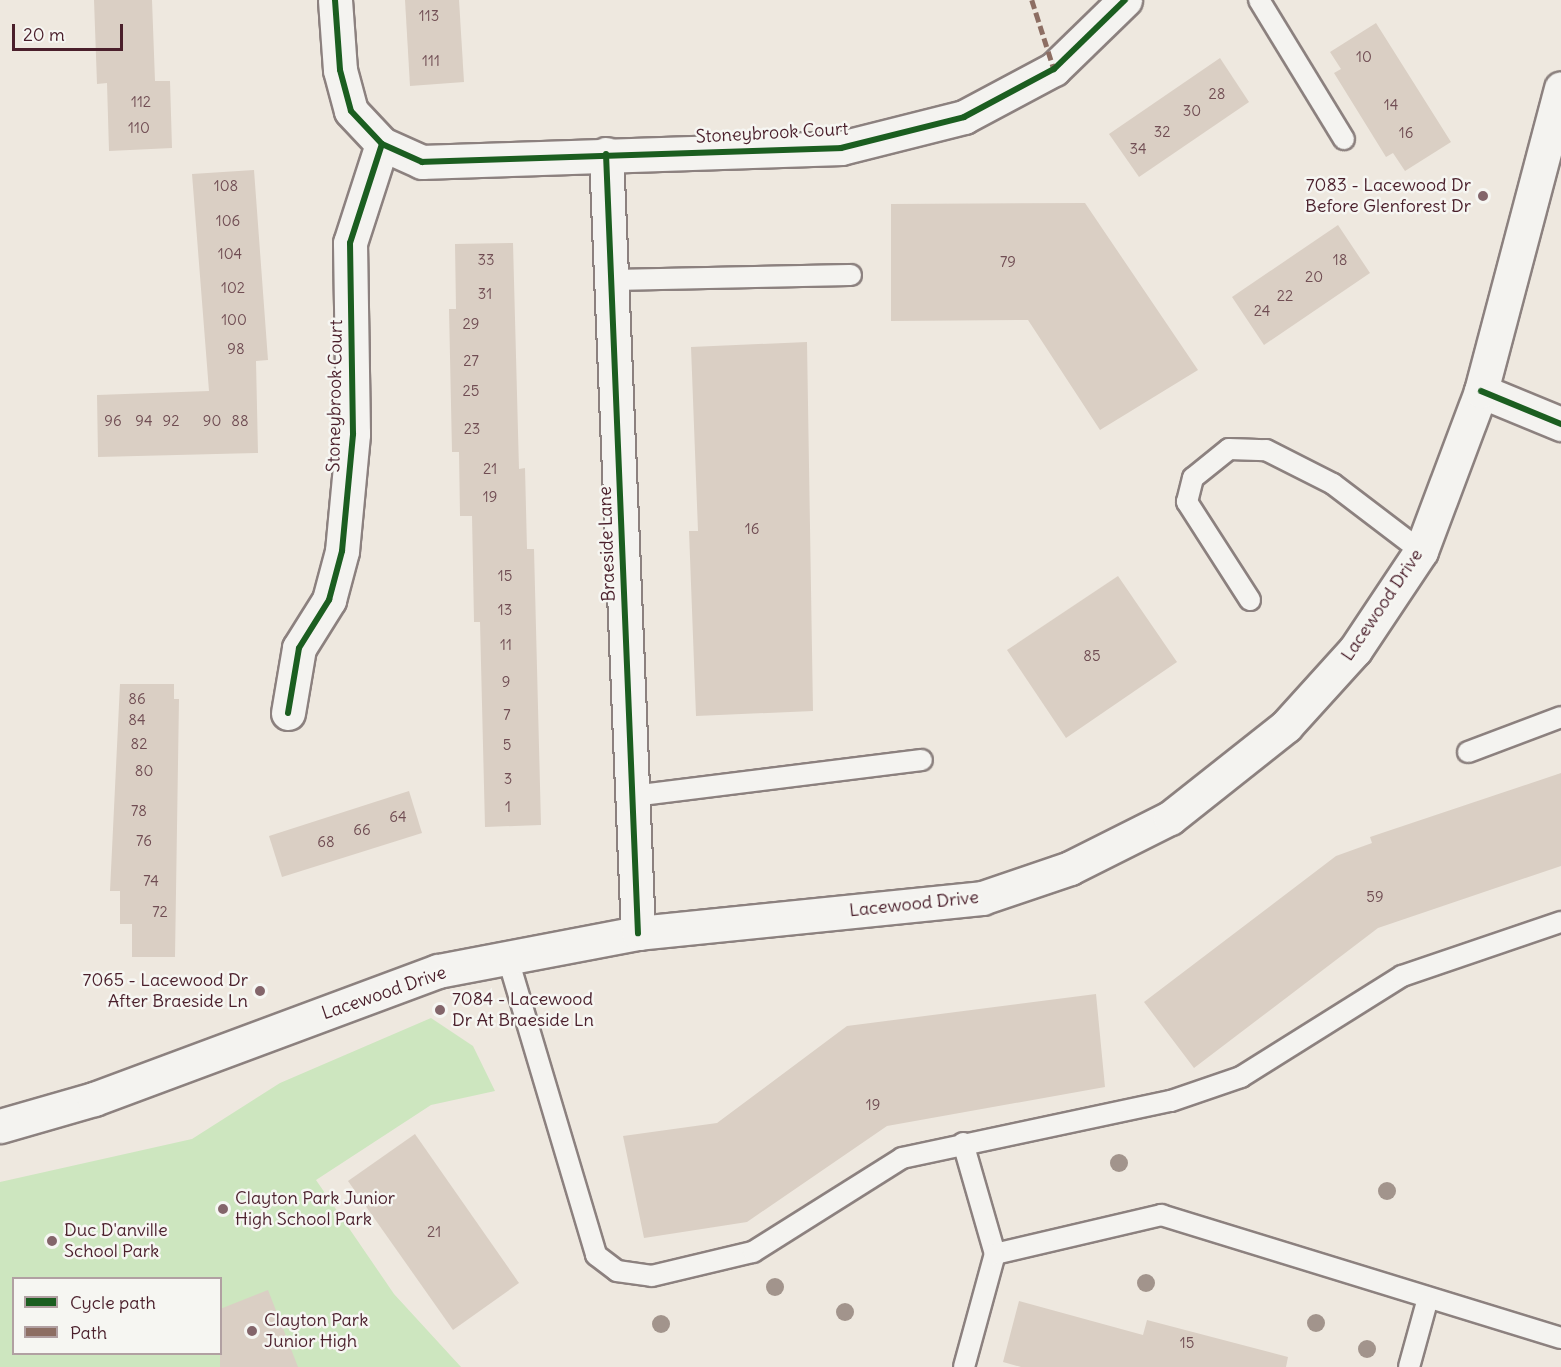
<!DOCTYPE html>
<style>
body{margin:0}
#map{position:relative;width:1561px;height:1367px;overflow:hidden;background:#eee8df;font-family:Delius,sans-serif}
div>[style]{position:absolute}
.green>*{inset:0;background:#cde6bf}
.building>*{inset:0;background:#dacfc4}
.roads{filter:drop-shadow(2px 0 #8c817f) drop-shadow(-2px 0 #8c817f) drop-shadow(0 2px #8c817f) drop-shadow(0 -2px #8c817f)}
.service>*{height:20px;margin:-10px;padding:0 10px;transform-origin:10px;border-radius:10px;background:#f4f3f0}
.minor>*{height:33px;margin:-16.5px;padding:0 16.5px;transform-origin:16.5px;border-radius:16.5px;background:#f4f3f0}
.tertiary>*{height:33px;margin:-16.5px;padding:0 16.5px;transform-origin:16.5px;border-radius:16.5px;background:#f4f3f0}
.secondary>*{height:33px;margin:-16.5px;padding:0 16.5px;transform-origin:16.5px;border-radius:16.5px;background:#f4f3f0}
.quiet>*{height:4.5px;margin-top:-2.25px;transform-origin:0;background:repeating-linear-gradient(90deg,#8d6e63 0 9px,transparent 0 13.5px)}
.cycleway>*{height:6px;margin:-3px;padding:0 3px;transform-origin:3px;border-radius:3px;background:#1b5e20}
.trees>*{width:18px;height:18px;margin:-9px;border-radius:50%;background:#a2948c}
.dots>*{width:16px;height:16px;translate:-50% -50%;box-sizing:border-box;border:3px solid #f6f6f2;border-radius:50%}
span{translate:-50% -50%;white-space:nowrap;text-align:center;line-height:1.15;-webkit-text-stroke:5px #f6f6f2;paint-order:stroke}
.number-label{font-size:15px;color:#704d53}
.number-label span{-webkit-text-stroke-width:0}
.street-label{font-size:18px;color:#4a1f2b}
.poi-label{font-size:18px;color:#4a1f2b}
.right{translate:-100% -50%;text-align:right}
.left{translate:0 -50%;text-align:left}
.legend{position:absolute;left:12px;top:1277px;width:210px;height:78px;box-sizing:border-box;background:#f6f6f2;border:2px solid #b1a0a2;margin:0;padding:8px 10px;list-style:none;font-size:18px;color:#4a1f2b}
.legend li{display:flex;align-items:center;gap:12px;height:30px}
.legend b{width:30px;border:2px solid #b1a0a2}
.scale{position:absolute;left:12px;top:24px;width:111px;height:27px;box-sizing:border-box;border:3px solid #4a1f2b;border-top:0;padding-left:8px;font-size:18px;line-height:21px;white-space:nowrap;color:#4a1f2b;-webkit-text-stroke:4px #f6f6f2;paint-order:stroke}
</style>
<div id="map">
<div class="green">
<i style="clip-path:polygon(evenodd,431px 1018px,473px 1046px,495px 1091px,431px 1105px,316px 1180px,394px 1294px,461px 1367px,0 1367px,0 1182px,192px 1139px,280px 1083px,431px 1018px,14px 1278px,220px 1278px,220px 1354px,14px 1354px,14px 1278px)"></i>
</div>
<div class="building">
<i style="clip-path:polygon(94px 0,152px 0,155px 81px,170px 81px,172px 148px,109px 151px,107px 83px,97px 84px)"></i>
<i style="clip-path:polygon(405px 0,459px 0,464px 82px,410px 86px)"></i>
<i style="clip-path:polygon(1376px 23px,1451px 142px,1405px 171px,1393px 153px,1386px 157px,1334px 73px,1341px 69px,1330px 52px)"></i>
<i style="clip-path:polygon(1220px 58px,1249px 102px,1139px 177px,1109px 134px)"></i>
<i style="clip-path:polygon(254px 170px,268px 360px,256px 361px,258px 453px,98px 457px,97px 395px,209px 391px,192px 174px)"></i>
<i style="clip-path:polygon(1085px 203px,1198px 370px,1100px 430px,1028px 320px,891px 321px,891px 204px)"></i>
<i style="clip-path:polygon(1338px 225px,1370px 273px,1264px 345px,1232px 297px)"></i>
<i style="clip-path:polygon(513px 243px,519px 469px,525px 468px,527px 549px,534px 549px,541px 825px,485px 827px,480px 622px,474px 622px,472px 516px,460px 516px,459px 452px,452px 452px,449px 309px,456px 309px,455px 244px)"></i>
<i style="clip-path:polygon(807px 342px,813px 711px,696px 716px,689px 531px,698px 531px,691px 347px)"></i>
<i style="clip-path:polygon(1118px 576px,1177px 662px,1066px 738px,1007px 650px)"></i>
<i style="clip-path:polygon(120px 684px,174px 684px,174px 699px,179px 699px,175px 957px,132px 957px,132px 924px,120px 924px,120px 891px,110px 891px)"></i>
<i style="clip-path:polygon(1561px 773px,1561px 866px,1378px 928px,1194px 1068px,1144px 1002px,1336px 856px,1372px 843px,1370px 837px)"></i>
<i style="clip-path:polygon(409px 791px,422px 833px,282px 877px,269px 836px)"></i>
<i style="clip-path:polygon(1096px 994px,1105px 1087px,887px 1126px,747px 1222px,644px 1238px,623px 1136px,717px 1123px,847px 1026px)"></i>
<i style="clip-path:polygon(415px 1134px,519px 1283px,453px 1330px,348px 1181px)"></i>
<i style="clip-path:polygon(268px 1290px,298px 1367px,220px 1367px,220px 1309px)"></i>
<i style="clip-path:polygon(1019px 1301px,1143px 1335px,1147px 1320px,1288px 1357px,1286px 1367px,1021px 1367px,1003px 1362px)"></i>
</div>
<div class="roads">
<div class="service">
<i style="left:1259px;top:0;width:163px;rotate:58.6deg"></i>
<i style="left:612px;top:280px;width:239px;rotate:-1.2deg"></i>
<i style="left:1250px;top:600px;width:117px;rotate:-122.7deg"></i>
<i style="left:1187px;top:502px;width:25px;rotate:-76deg"></i>
<i style="left:1193px;top:478px;width:46px;rotate:-38.9deg"></i>
<i style="left:1229px;top:449px;width:37px;rotate:2deg"></i>
<i style="left:1266px;top:450px;width:75px;rotate:26.9deg"></i>
<i style="left:1333px;top:484px;width:111px;rotate:37.3deg"></i>
<i style="left:1468px;top:752px;width:99px;rotate:-20.6deg"></i>
<i style="left:633px;top:796px;width:291px;rotate:-7.1deg"></i>
<i style="left:508px;top:959px;width:309px;rotate:73.4deg"></i>
<i style="left:596px;top:1255px;width:26px;rotate:37deg"></i>
<i style="left:617px;top:1271px;width:35px;rotate:8deg"></i>
<i style="left:652px;top:1276px;width:104px;rotate:-13.4deg"></i>
<i style="left:753px;top:1252px;width:176px;rotate:-32.2deg"></i>
<i style="left:902px;top:1158px;width:275px;rotate:-12deg"></i>
<i style="left:1171px;top:1101px;width:74px;rotate:-18.9deg"></i>
<i style="left:1241px;top:1077px;width:190px;rotate:-32.1deg"></i>
<i style="left:1402px;top:976px;width:168px;rotate:-18.8deg"></i>
<i style="left:963px;top:1143px;width:116px;rotate:73.9deg"></i>
<i style="left:964px;top:1367px;width:117px;rotate:-74.7deg"></i>
<i style="left:995px;top:1254px;width:171px;rotate:-13.2deg"></i>
<i style="left:1161px;top:1215px;width:418px;rotate:17.1deg"></i>
<i style="left:1409px;top:1367px;width:72px;rotate:-74.6deg"></i>
</div>
<div class="minor">
<i style="left:335px;top:0;width:70px;rotate:85.9deg"></i>
<i style="left:340px;top:70px;width:42px;rotate:75deg"></i>
<i style="left:351px;top:111px;width:45px;rotate:46.8deg"></i>
<i style="left:382px;top:144px;width:44px;rotate:24.2deg"></i>
<i style="left:422px;top:162px;width:419px;rotate:-1.9deg"></i>
<i style="left:841px;top:148px;width:127px;rotate:-14.1deg"></i>
<i style="left:964px;top:117px;width:102px;rotate:-28.1deg"></i>
<i style="left:1054px;top:69px;width:99px;rotate:-44.2deg"></i>
<i style="left:606px;top:154px;width:780px;rotate:87.65deg"></i>
<i style="left:288px;top:713px;width:66px;rotate:-80.4deg"></i>
<i style="left:299px;top:648px;width:57px;rotate:-58deg"></i>
<i style="left:329px;top:600px;width:51px;rotate:-75.1deg"></i>
<i style="left:342px;top:551px;width:118px;rotate:-84.6deg"></i>
<i style="left:353px;top:434px;width:191px;rotate:-90.9deg"></i>
<i style="left:350px;top:243px;width:104px;rotate:-72.1deg"></i>
</div>
<div class="tertiary">
<i style="left:1481px;top:391px;width:87px;rotate:22.4deg"></i>
</div>
<div class="secondary">
<i style="left:0;top:1126px;width:98px;rotate:-16deg"></i>
<i style="left:94px;top:1099px;width:367px;rotate:-20.4deg"></i>
<i style="left:438px;top:971px;width:204px;rotate:-10.8deg"></i>
<i style="left:638px;top:933px;width:346px;rotate:-5.8deg"></i>
<i style="left:982px;top:898px;width:93px;rotate:-18.8deg"></i>
<i style="left:1070px;top:868px;width:112px;rotate:-26.6deg"></i>
<i style="left:1170px;top:818px;width:148px;rotate:-38.4deg"></i>
<i style="left:1286px;top:726px;width:103px;rotate:-47.8deg"></i>
<i style="left:1355px;top:650px;width:119px;rotate:-56.3deg"></i>
<i style="left:1421px;top:551px;width:171px;rotate:-69.4deg"></i>
<i style="left:1481px;top:391px;width:313px;rotate:-75.2deg"></i>
</div>
</div>
<div class="quiet">
<i style="left:1032px;top:0;width:72px;rotate:72.3deg"></i>
</div>
<div class="cycleway">
<i style="left:335px;top:0;width:70px;rotate:85.9deg"></i>
<i style="left:340px;top:70px;width:42px;rotate:75deg"></i>
<i style="left:351px;top:111px;width:45px;rotate:46.8deg"></i>
<i style="left:382px;top:144px;width:44px;rotate:24.2deg"></i>
<i style="left:422px;top:162px;width:419px;rotate:-1.9deg"></i>
<i style="left:841px;top:148px;width:127px;rotate:-14.1deg"></i>
<i style="left:964px;top:117px;width:102px;rotate:-28.1deg"></i>
<i style="left:1054px;top:69px;width:99px;rotate:-44.2deg"></i>
<i style="left:606px;top:154px;width:780px;rotate:87.65deg"></i>
<i style="left:1481px;top:391px;width:87px;rotate:22.4deg"></i>
<i style="left:288px;top:713px;width:66px;rotate:-80.4deg"></i>
<i style="left:299px;top:648px;width:57px;rotate:-58deg"></i>
<i style="left:329px;top:600px;width:51px;rotate:-75.1deg"></i>
<i style="left:342px;top:551px;width:118px;rotate:-84.6deg"></i>
<i style="left:353px;top:434px;width:191px;rotate:-90.9deg"></i>
<i style="left:350px;top:243px;width:104px;rotate:-72.1deg"></i>
</div>
<div class="trees">
<i style="left:1119px;top:1163px"></i>
<i style="left:1387px;top:1191px"></i>
<i style="left:1146px;top:1283px"></i>
<i style="left:775px;top:1287px"></i>
<i style="left:845px;top:1312px"></i>
<i style="left:1316px;top:1323px"></i>
<i style="left:661px;top:1324px"></i>
<i style="left:1367px;top:1349px"></i>
</div>
<div class="dots">
<i style="left:1483px;top:196px;background:#83656a"></i>
<i style="left:260px;top:991px;background:#83656a"></i>
<i style="left:440px;top:1010px;background:#83656a"></i>
<i style="left:223px;top:1209px;background:#83656a"></i>
<i style="left:52px;top:1241px;background:#83656a"></i>
<i style="left:252px;top:1331px;background:#83656a"></i>
</div>
<div class="number-label">
<span style="left:429px;top:16px">113</span>
<span style="left:1364px;top:57px">10</span>
<span style="left:431px;top:61px">111</span>
<span style="left:1217px;top:94px">28</span>
<span style="left:141px;top:102px">112</span>
<span style="left:1391px;top:105px">14</span>
<span style="left:1192px;top:111px">30</span>
<span style="left:139px;top:128px">110</span>
<span style="left:1162px;top:132px">32</span>
<span style="left:1406px;top:133px">16</span>
<span style="left:1138px;top:149px">34</span>
<span style="left:226px;top:186px">108</span>
<span style="left:228px;top:221px">106</span>
<span style="left:230px;top:254px">104</span>
<span style="left:486px;top:260px">33</span>
<span style="left:1340px;top:260px">18</span>
<span style="left:1008px;top:262px">79</span>
<span style="left:1314px;top:277px">20</span>
<span style="left:233px;top:288px">102</span>
<span style="left:485px;top:294px">31</span>
<span style="left:1285px;top:296px">22</span>
<span style="left:1262px;top:311px">24</span>
<span style="left:234px;top:320px">100</span>
<span style="left:471px;top:324px">29</span>
<span style="left:236px;top:349px">98</span>
<span style="left:471px;top:361px">27</span>
<span style="left:471px;top:391px">25</span>
<span style="left:113px;top:421px">96</span>
<span style="left:144px;top:421px">94</span>
<span style="left:171px;top:421px">92</span>
<span style="left:212px;top:421px">90</span>
<span style="left:240px;top:421px">88</span>
<span style="left:472px;top:429px">23</span>
<span style="left:490px;top:469px">21</span>
<span style="left:490px;top:497px">19</span>
<span style="left:752px;top:529px">16</span>
<span style="left:505px;top:576px">15</span>
<span style="left:505px;top:610px">13</span>
<span style="left:506px;top:645px">11</span>
<span style="left:1092px;top:656px">85</span>
<span style="left:506px;top:682px">9</span>
<span style="left:137px;top:699px">86</span>
<span style="left:507px;top:715px">7</span>
<span style="left:137px;top:720px">84</span>
<span style="left:139px;top:744px">82</span>
<span style="left:507px;top:745px">5</span>
<span style="left:144px;top:771px">80</span>
<span style="left:508px;top:779px">3</span>
<span style="left:508px;top:807px">1</span>
<span style="left:139px;top:811px">78</span>
<span style="left:398px;top:817px">64</span>
<span style="left:362px;top:830px">66</span>
<span style="left:144px;top:841px">76</span>
<span style="left:326px;top:842px">68</span>
<span style="left:151px;top:881px">74</span>
<span style="left:1375px;top:897px">59</span>
<span style="left:160px;top:912px">72</span>
<span style="left:873px;top:1105px">19</span>
<span style="left:434px;top:1232px">21</span>
<span style="left:1187px;top:1343px">15</span>
</div>
<div class="street-label">
<span style="left:772px;top:133px;rotate:-3deg">Stoneybrook Court</span>
<span style="left:335px;top:396px;rotate:-89deg">Stoneybrook Court</span>
<span style="left:607px;top:544px;rotate:-92deg">Braeside Lane</span>
<span style="left:1382px;top:605px;rotate:-56deg">Lacewood Drive</span>
<span style="left:914px;top:904px;rotate:-6deg">Lacewood Drive</span>
<span style="left:384px;top:993px;rotate:-19deg">Lacewood Drive</span>
</div>
<div class="poi-label">
<span class="right" style="left:1471px;top:196px">7083 - Lacewood Dr<br>Before Glenforest Dr</span>
<span class="right" style="left:248px;top:991px">7065 - Lacewood Dr<br>After Braeside Ln</span>
<span class="left" style="left:452px;top:1010px">7084 - Lacewood<br>Dr At Braeside Ln</span>
<span class="left" style="left:235px;top:1209px">Clayton Park Junior<br>High School Park</span>
<span class="left" style="left:64px;top:1241px">Duc D'anville<br>School Park</span>
<span class="left" style="left:264px;top:1331px">Clayton Park<br>Junior High</span>
</div>
<ul class="legend">
<li><b style="height:8px;background:#1b5e20"></b>Cycle path</li>
<li><b style="height:8px;background:#8d6e63"></b>Path</li>
</ul>
<div class="scale">20 m</div>
</div>
